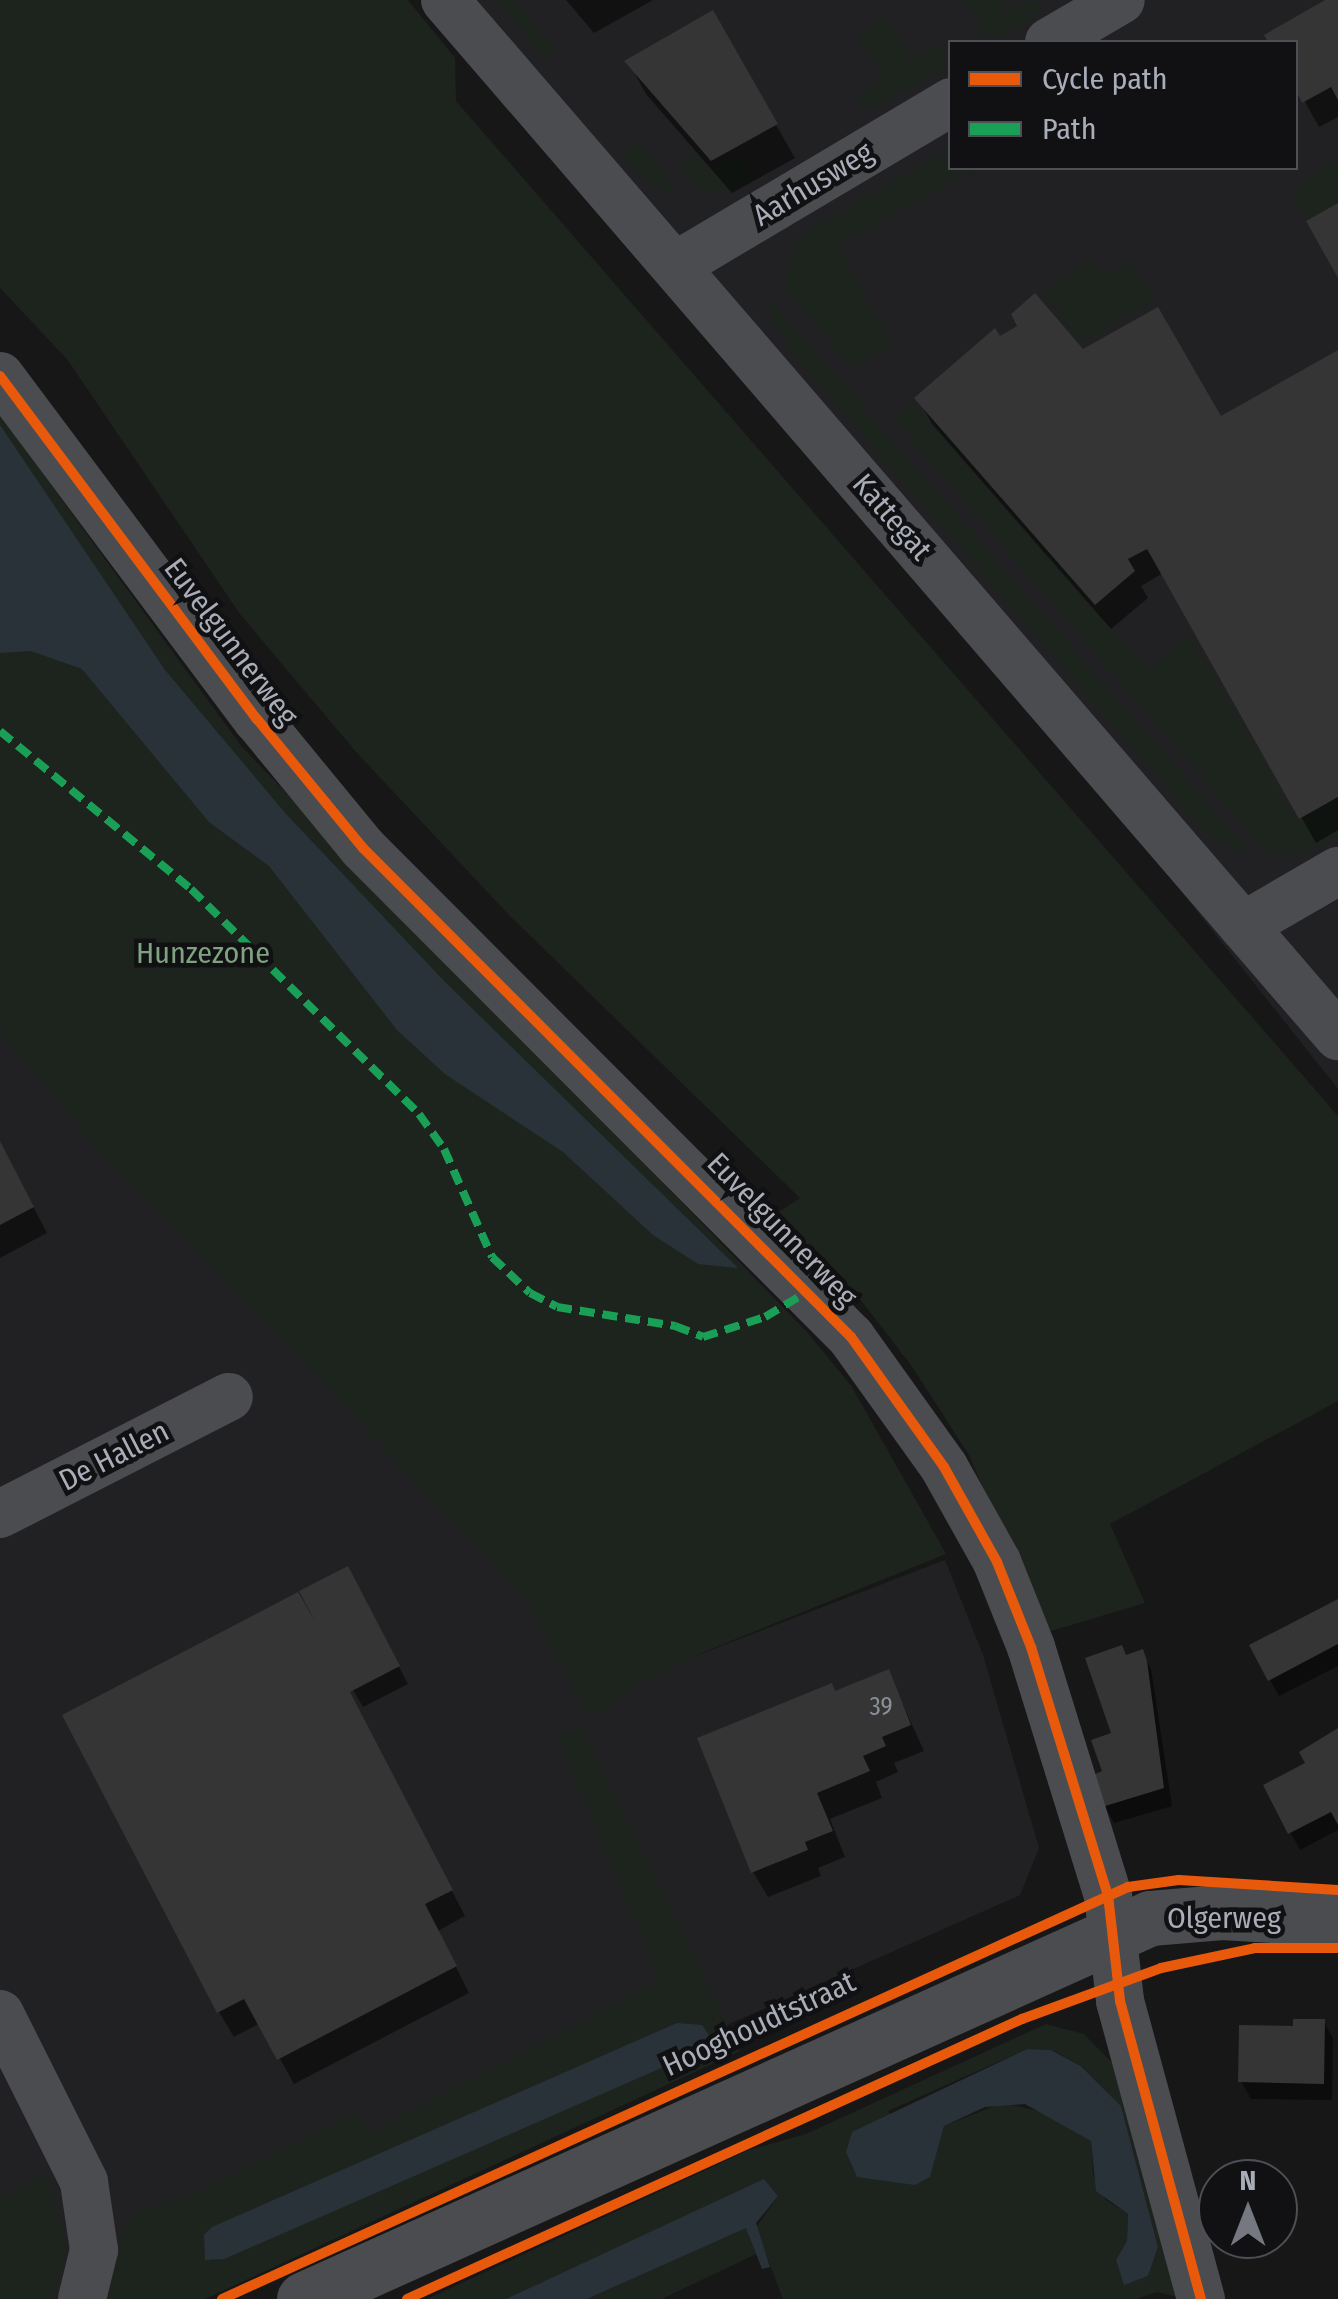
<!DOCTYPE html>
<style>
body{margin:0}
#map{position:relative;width:1338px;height:2299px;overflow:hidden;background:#171717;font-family:"Fira Sans Condensed",sans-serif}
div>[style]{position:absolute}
.built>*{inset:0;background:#212123}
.green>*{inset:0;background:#1d241e}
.water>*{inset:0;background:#2a3239}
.shadow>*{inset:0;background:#0007}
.building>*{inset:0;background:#353536}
.minor>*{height:48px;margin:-24px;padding:0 24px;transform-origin:24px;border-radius:24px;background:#4b4c50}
.tertiary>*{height:55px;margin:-27.5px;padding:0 27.5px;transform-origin:27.5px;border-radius:27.5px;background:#4b4c50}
.quiet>*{height:8px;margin-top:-4px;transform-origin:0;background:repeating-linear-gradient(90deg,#1a9f57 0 15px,transparent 0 23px)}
.cycleway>*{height:10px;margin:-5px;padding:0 5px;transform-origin:5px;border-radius:5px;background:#e8590c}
span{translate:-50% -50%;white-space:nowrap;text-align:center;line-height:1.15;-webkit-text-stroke:9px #111113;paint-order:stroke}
.number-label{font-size:25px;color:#8b8f98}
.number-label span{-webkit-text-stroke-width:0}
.street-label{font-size:30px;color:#a8adb8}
.park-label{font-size:30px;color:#7fa381}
.legend{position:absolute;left:948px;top:40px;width:350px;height:130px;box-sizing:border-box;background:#111113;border:2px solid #4d4f55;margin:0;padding:12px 18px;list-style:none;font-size:30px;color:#a8adb8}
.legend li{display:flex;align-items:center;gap:20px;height:50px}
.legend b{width:50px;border:2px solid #4d4f55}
.north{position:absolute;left:1198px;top:2159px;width:100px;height:100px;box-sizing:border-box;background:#111113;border:2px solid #4d4f55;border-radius:50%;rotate:0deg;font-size:28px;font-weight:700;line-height:40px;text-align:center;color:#a8adb8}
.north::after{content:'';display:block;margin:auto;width:35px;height:45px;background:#757880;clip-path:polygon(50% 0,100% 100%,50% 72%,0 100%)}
</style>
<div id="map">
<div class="built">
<i style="clip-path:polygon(evenodd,474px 0,1338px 0,1338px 1089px,695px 278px,474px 0,951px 42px,1296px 42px,1296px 168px,951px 168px,951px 42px)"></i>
<i style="clip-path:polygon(0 1001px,491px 1544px,591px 1696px,945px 1560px,983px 1655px,1039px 1848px,1020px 1895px,109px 2299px,0 2299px)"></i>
</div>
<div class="green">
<i style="clip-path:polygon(0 0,408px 0,455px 58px,456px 101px,1338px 1116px,1338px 1401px,1110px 1524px,1145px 1603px,1044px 1633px,969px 1455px,911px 1365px,853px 1290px,776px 1214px,800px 1198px,510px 916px,357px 753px,240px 614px,67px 359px,0 288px)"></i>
<i style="clip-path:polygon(495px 0,513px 0,557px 52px,543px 57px)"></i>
<i style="clip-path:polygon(964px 0,1001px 0,1006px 9px,1037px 0,1040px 7px,1034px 18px,995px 39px,986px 37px)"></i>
<i style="clip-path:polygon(887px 18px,911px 60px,940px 45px,946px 69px,867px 111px,855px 95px,883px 79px,858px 35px)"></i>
<i style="clip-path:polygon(638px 141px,682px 196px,647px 183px,620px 155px)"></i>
<i style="clip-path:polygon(950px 149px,951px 168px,976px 168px,837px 246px,893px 344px,852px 367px,785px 291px,793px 246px,813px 227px)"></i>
<i style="clip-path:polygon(694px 153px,710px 172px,740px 154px,755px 179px,705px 195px,678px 165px)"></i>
<i style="clip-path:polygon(1338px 160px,1338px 203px,1308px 220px,1289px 189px)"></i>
<i style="clip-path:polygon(1094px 260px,1104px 274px,1128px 261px,1156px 299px,1082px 342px,1040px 291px)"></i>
<i style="clip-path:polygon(769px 298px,1008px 574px,1253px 855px,1214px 840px,1183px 807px,792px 353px,772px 320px)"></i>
<i style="clip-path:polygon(912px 402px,1148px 669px,1189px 634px,1298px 820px,1338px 798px,1338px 833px,1304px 853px,1270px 856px,893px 418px)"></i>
<i style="clip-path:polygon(0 415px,242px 747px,807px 1332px,852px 1387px,946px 1554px,699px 1654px,638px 1684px,590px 1719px,530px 1608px,480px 1549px,83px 1132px,0 1031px)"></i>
<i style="clip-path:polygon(evenodd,581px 1726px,740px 2051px,205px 2299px,104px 2299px,121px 2234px,133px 2216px,170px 2198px,178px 2202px,356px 2112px,369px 2133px,660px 1980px,557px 1736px,581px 1726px,676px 2023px,688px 2023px,700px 2047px,689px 2056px,212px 2261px,204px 2235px,212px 2227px,676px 2023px)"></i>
<i style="clip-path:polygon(evenodd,1046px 2024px,1084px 2034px,1121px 2072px,1187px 2299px,1157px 2292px,1136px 2299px,783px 2299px,756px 2228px,778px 2196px,764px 2180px,506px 2299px,427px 2299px,749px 2150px,806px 2134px,1046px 2024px,1027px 2049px,1052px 2050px,1082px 2066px,1121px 2106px,1158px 2247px,1148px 2276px,1124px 2284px,1116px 2260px,1127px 2241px,1128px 2214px,1106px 2200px,1093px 2175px,1091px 2141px,1043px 2112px,1002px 2103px,944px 2126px,930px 2176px,888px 2111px,1027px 2049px)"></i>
<i style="clip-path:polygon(47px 2173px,67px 2244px,53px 2299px,0 2299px,0 2198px)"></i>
<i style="clip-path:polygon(747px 2227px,756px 2254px,662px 2299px,587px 2299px)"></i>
</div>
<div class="water">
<i style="clip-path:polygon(0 425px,165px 670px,286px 814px,444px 981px,738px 1268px,698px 1264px,653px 1235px,563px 1152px,445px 1074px,397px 1030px,269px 866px,209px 822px,82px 669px,31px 651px,0 653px)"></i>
<i style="clip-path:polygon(677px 2023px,702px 2025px,709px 2035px,689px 2056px,224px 2259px,205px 2260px,204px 2235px,212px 2227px)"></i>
<i style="clip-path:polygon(1027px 2049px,1051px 2050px,1081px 2066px,1121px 2106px,1158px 2247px,1148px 2276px,1124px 2285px,1116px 2260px,1127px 2241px,1128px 2214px,1096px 2191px,1091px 2141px,1025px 2104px,985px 2107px,944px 2126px,930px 2177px,915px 2185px,857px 2177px,846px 2152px,852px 2132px)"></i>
<i style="clip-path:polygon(764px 2179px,778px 2196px,756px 2223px,770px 2267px,762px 2269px,746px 2228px,587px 2299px,506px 2299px)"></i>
</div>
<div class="shadow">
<i style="clip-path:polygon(566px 0,653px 0,594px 33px)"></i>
<i style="clip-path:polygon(1330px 0,1338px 0,1338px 117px,1319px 127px,1296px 86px,1296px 42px,1270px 42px,1267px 36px)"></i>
<i style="clip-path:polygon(712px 13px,795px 158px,732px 193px,646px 94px,628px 61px)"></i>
<i style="clip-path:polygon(999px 340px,1083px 352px,1220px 420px,1338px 352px,1338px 830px,1316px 843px,1163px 573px,1141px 586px,1148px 598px,1111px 629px,932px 424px,918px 398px)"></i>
<i style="clip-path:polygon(0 1144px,47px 1233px,0 1258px)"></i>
<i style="clip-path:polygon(357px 1586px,408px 1684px,363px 1707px,353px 1690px)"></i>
<i style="clip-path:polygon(1338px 1605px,1338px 1666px,1279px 1696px,1270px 1680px)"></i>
<i style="clip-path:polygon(312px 1621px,465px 1916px,438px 1931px,469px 1993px,294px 2084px,260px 2023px,234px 2037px,219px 2012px)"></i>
<i style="clip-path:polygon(1141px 1652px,1151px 1669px,1172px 1806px,1114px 1823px,1105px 1806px,1105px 1773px,1127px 1657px)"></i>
<i style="clip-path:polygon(888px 1672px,924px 1751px,894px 1763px,898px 1772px,876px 1782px,882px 1798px,830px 1819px,845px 1857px,818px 1868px,821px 1876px,768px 1897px,753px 1872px,835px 1694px)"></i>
<i style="clip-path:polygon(1338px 1731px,1338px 1830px,1300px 1850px,1266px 1787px,1309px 1764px)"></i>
<i style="clip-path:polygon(1323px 2021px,1333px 2038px,1332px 2100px,1251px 2099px,1241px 2081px,1295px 2029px)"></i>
</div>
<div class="building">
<i style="clip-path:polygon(1325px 0,1338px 0,1338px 100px,1331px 87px,1302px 103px,1296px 91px,1296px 42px,1268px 42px,1264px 35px)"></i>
<i style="clip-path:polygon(713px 10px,778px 124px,711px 161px,624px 61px)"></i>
<i style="clip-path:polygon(1338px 203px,1338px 278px,1306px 221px)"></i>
<i style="clip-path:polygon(1035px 293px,1083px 349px,1158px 307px,1221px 416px,1338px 350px,1338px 797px,1299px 819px,1147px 549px,1128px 559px,1135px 571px,1095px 605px,914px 398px,995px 328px,1000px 336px,1017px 326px,1011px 314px)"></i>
<i style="clip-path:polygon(0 1141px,34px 1207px,0 1225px)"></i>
<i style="clip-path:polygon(348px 1566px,400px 1666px,350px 1692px,453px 1890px,425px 1904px,457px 1966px,277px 2060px,244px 1999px,217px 2013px,62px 1715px,298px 1592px,315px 1621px,299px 1591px)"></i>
<i style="clip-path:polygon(1338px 1599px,1338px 1644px,1268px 1681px,1249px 1645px)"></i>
<i style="clip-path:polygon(1122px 1645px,1126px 1655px,1143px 1649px,1147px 1661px,1164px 1788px,1102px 1807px,1091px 1776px,1102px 1771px,1091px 1740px,1111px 1733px,1085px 1658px)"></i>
<i style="clip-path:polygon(889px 1669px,911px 1725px,882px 1737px,886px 1746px,863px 1756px,870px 1771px,817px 1793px,833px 1831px,805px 1842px,808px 1850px,751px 1873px,697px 1738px,832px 1683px,835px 1691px)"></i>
<i style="clip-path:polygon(1338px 1728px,1338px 1825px,1331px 1812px,1288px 1834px,1263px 1785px,1305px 1763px,1299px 1752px)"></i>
<i style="clip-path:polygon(1293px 2019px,1325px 2019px,1324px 2084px,1238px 2082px,1239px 2025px,1293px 2026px)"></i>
</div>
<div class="minor">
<i style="left:445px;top:0;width:1368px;rotate:49.24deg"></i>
<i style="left:1049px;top:42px;width:83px;rotate:-30.3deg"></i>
<i style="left:675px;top:266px;width:321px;rotate:-30.7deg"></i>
<i style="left:0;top:376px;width:429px;rotate:53.2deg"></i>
<i style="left:257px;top:719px;width:167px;rotate:50.6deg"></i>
<i style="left:363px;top:848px;width:691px;rotate:45.06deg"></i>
<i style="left:851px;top:1337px;width:160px;rotate:54.4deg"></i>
<i style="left:944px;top:1467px;width:109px;rotate:60.8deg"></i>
<i style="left:997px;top:1562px;width:92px;rotate:68.2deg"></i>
<i style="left:1031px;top:1647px;width:260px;rotate:72.8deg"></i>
<i style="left:1108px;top:1895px;width:107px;rotate:83.5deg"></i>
<i style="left:1120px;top:2001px;width:309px;rotate:74.8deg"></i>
<i style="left:1243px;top:926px;width:110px;rotate:-30.1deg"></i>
<i style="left:0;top:1514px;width:257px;rotate:-27.1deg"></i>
<i style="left:0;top:2014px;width:188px;rotate:63.4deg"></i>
<i style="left:84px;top:2182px;width:69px;rotate:81.6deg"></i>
<i style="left:94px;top:2250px;width:50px;rotate:103.8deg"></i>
</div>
<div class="tertiary">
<i style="left:304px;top:2299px;width:928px;rotate:-24.24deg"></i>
<i style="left:1150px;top:1918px;width:72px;rotate:-4.8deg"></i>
<i style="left:1222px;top:1912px;width:116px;rotate:3.5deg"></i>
</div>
<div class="quiet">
<i style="left:0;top:731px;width:248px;rotate:39.6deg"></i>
<i style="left:191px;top:889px;width:320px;rotate:44.6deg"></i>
<i style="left:419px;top:1114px;width:43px;rotate:54.5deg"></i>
<i style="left:444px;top:1149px;width:118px;rotate:66deg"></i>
<i style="left:492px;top:1257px;width:52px;rotate:43.5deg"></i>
<i style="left:530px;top:1293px;width:30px;rotate:27deg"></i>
<i style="left:557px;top:1307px;width:120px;rotate:9.1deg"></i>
<i style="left:675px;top:1326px;width:30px;rotate:21deg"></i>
<i style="left:703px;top:1337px;width:65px;rotate:-17.9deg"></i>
<i style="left:765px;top:1317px;width:49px;rotate:-30.8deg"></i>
</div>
<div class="cycleway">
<i style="left:0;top:376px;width:429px;rotate:53.2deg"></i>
<i style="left:257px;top:719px;width:167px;rotate:50.6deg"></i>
<i style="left:363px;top:848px;width:691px;rotate:45.06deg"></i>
<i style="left:851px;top:1337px;width:160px;rotate:54.4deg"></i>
<i style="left:944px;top:1467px;width:109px;rotate:60.8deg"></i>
<i style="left:997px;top:1562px;width:92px;rotate:68.2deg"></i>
<i style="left:1031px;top:1647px;width:260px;rotate:72.8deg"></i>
<i style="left:1108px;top:1895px;width:107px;rotate:83.5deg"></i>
<i style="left:1120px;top:2001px;width:309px;rotate:74.8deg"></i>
<i style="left:222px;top:2299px;width:995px;rotate:-24.45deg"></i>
<i style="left:1128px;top:1887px;width:51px;rotate:-7.8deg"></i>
<i style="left:1179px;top:1880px;width:159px;rotate:3.6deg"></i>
<i style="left:407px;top:2299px;width:676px;rotate:-24.48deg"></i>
<i style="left:1022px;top:2019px;width:148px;rotate:-20.1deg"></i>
<i style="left:1161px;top:1968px;width:96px;rotate:-12deg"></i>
<i style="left:1255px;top:1948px;width:83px"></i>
</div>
<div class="number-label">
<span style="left:881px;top:1707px">39</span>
</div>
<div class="street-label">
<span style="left:813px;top:184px;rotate:-31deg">Aarhusweg</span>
<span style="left:892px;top:517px;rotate:49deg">Kattegat</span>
<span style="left:231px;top:642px;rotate:53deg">Euvelgunnerweg</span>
<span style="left:782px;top:1230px;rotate:46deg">Euvelgunnerweg</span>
<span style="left:114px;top:1456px;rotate:-27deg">De Hallen</span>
<span style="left:1224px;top:1918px">Olgerweg</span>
<span style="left:759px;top:2024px;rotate:-25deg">Hooghoudtstraat</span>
</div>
<div class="park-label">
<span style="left:203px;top:953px">Hunzezone</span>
</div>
<ul class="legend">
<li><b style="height:12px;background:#e8590c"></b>Cycle path</li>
<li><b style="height:12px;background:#1a9f57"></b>Path</li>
</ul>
<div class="north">N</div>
</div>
